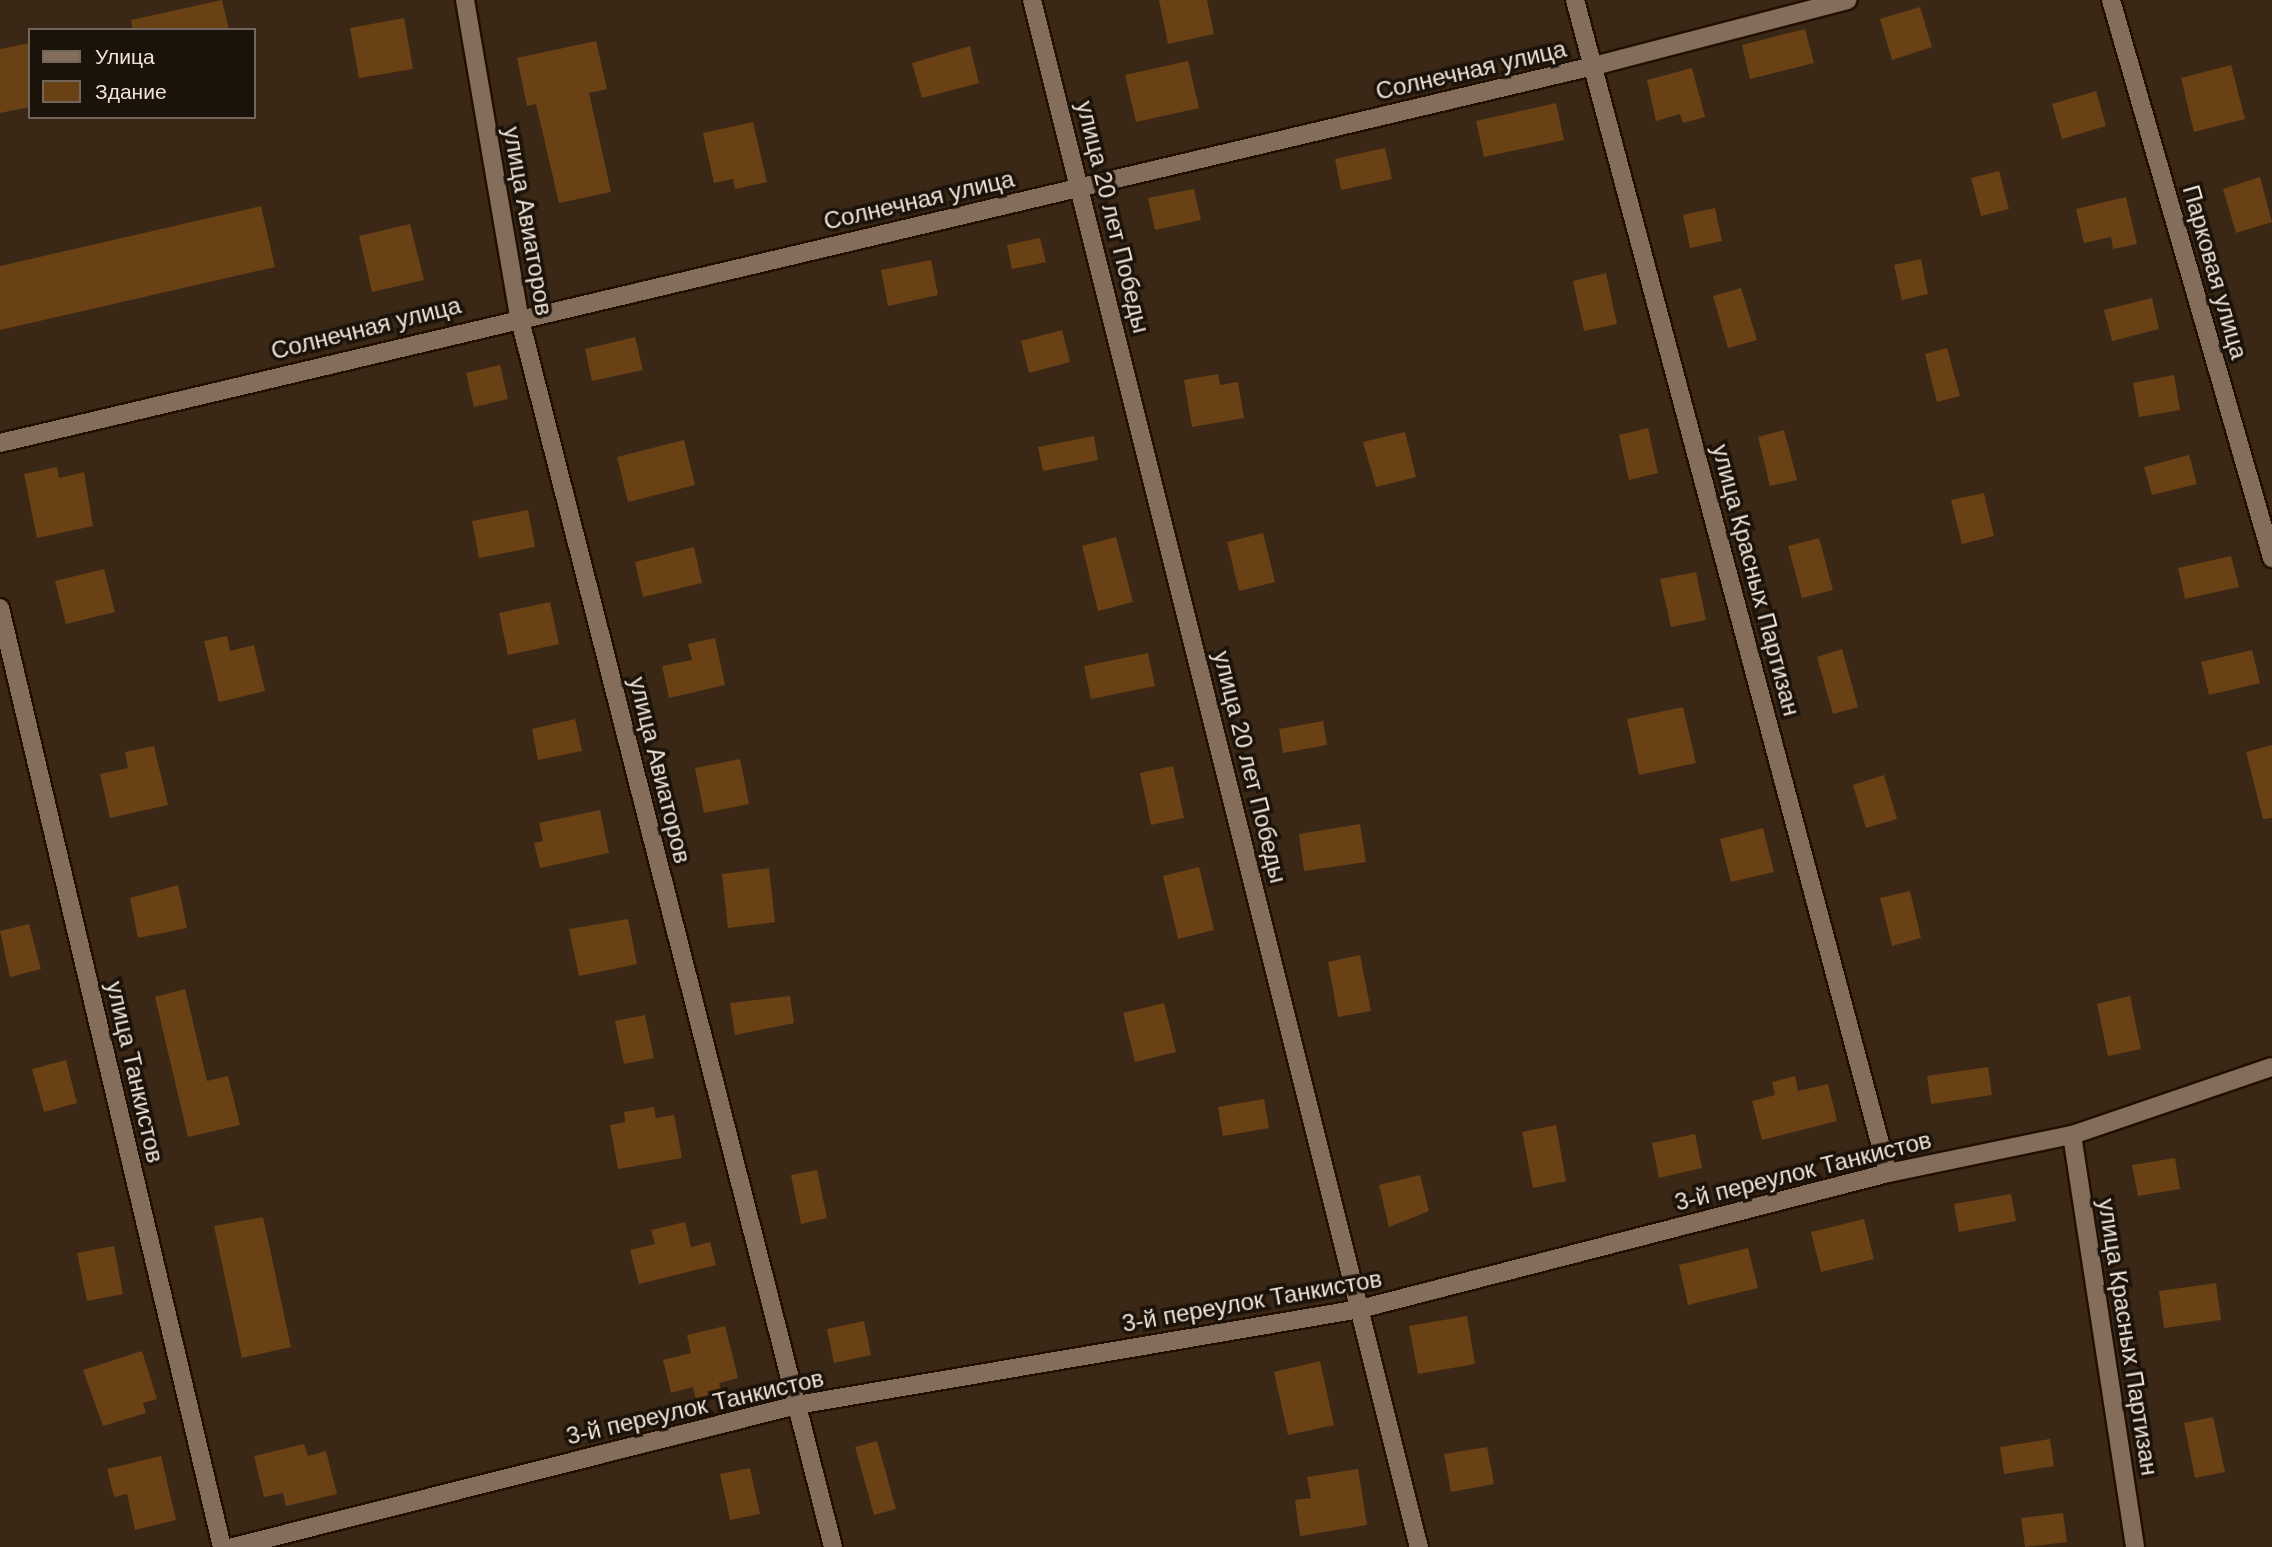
<!DOCTYPE html>
<meta charset="utf-8">
<style>
body{margin:0}
#map{position:relative;width:2272px;height:1547px;overflow:hidden;background:#3a2715;font-family:Arial,sans-serif}
div>[style]{position:absolute}
.building>*{inset:0;background:#6a4115}
.roads{filter:drop-shadow(2px 0 #210f01) drop-shadow(-2px 0 #210f01) drop-shadow(0 2px #210f01) drop-shadow(0 -2px #210f01)}
.street>*{height:18px;margin:-9px;padding:0 9px;transform-origin:9px;border-radius:9px;background:#846d5a}
span{translate:-50% -50%;white-space:nowrap;text-align:center;line-height:1.15;-webkit-text-stroke:7px #1b120a;paint-order:stroke}
.street-label{font-size:24px;color:#f0e3d8}
.legend{position:absolute;left:28px;top:28px;width:228px;height:91px;box-sizing:border-box;background:#1b120a;border:2px solid #70665c;margin:0;padding:9px 12px;list-style:none;font-size:21px;color:#f0e3d8}
.legend li{display:flex;align-items:center;gap:14px;height:35px}
.legend b{width:35px;border:2px solid #70665c}
</style>
<div id="map">
<div class="building">
<i style="clip-path:polygon(222px 0,229px 30px,133px 30px,131px 20px)"></i>
<i style="clip-path:polygon(1159px 0,1207px 0,1214px 34px,1168px 44px)"></i>
<i style="clip-path:polygon(1920px 7px,1932px 47px,1892px 60px,1880px 19px)"></i>
<i style="clip-path:polygon(404px 18px,413px 69px,359px 78px,350px 28px)"></i>
<i style="clip-path:polygon(1805px 29px,1814px 63px,1750px 79px,1742px 45px)"></i>
<i style="clip-path:polygon(596px 41px,607px 89px,589px 93px,611px 192px,559px 203px,536px 104px,527px 106px,517px 58px)"></i>
<i style="clip-path:polygon(30px 43px,30px 107px,0 113px,0 49px)"></i>
<i style="clip-path:polygon(970px 46px,979px 83px,922px 98px,912px 63px)"></i>
<i style="clip-path:polygon(1188px 61px,1199px 108px,1136px 122px,1125px 75px)"></i>
<i style="clip-path:polygon(2231px 65px,2245px 119px,2194px 132px,2181px 78px)"></i>
<i style="clip-path:polygon(1692px 68px,1705px 117px,1683px 123px,1680px 114px,1656px 121px,1647px 80px)"></i>
<i style="clip-path:polygon(2096px 91px,2106px 126px,2062px 139px,2052px 104px)"></i>
<i style="clip-path:polygon(1556px 103px,1564px 140px,1484px 157px,1476px 121px)"></i>
<i style="clip-path:polygon(753px 122px,767px 182px,735px 189px,733px 179px,714px 183px,703px 133px)"></i>
<i style="clip-path:polygon(1385px 148px,1392px 179px,1341px 190px,1335px 159px)"></i>
<i style="clip-path:polygon(1999px 171px,2009px 209px,1981px 216px,1971px 178px)"></i>
<i style="clip-path:polygon(2260px 177px,2272px 222px,2236px 233px,2223px 189px)"></i>
<i style="clip-path:polygon(1194px 189px,1201px 220px,1155px 230px,1148px 198px)"></i>
<i style="clip-path:polygon(2126px 197px,2137px 244px,2113px 249px,2111px 237px,2084px 243px,2076px 209px)"></i>
<i style="clip-path:polygon(261px 206px,275px 267px,0 330px,0 266px)"></i>
<i style="clip-path:polygon(1715px 208px,1722px 241px,1690px 248px,1683px 215px)"></i>
<i style="clip-path:polygon(410px 224px,424px 280px,372px 292px,359px 236px)"></i>
<i style="clip-path:polygon(1040px 238px,1046px 262px,1012px 269px,1007px 245px)"></i>
<i style="clip-path:polygon(1921px 259px,1928px 294px,1902px 300px,1894px 265px)"></i>
<i style="clip-path:polygon(931px 260px,938px 295px,888px 306px,881px 270px)"></i>
<i style="clip-path:polygon(1606px 273px,1617px 324px,1584px 331px,1573px 281px)"></i>
<i style="clip-path:polygon(1741px 288px,1757px 340px,1728px 348px,1713px 296px)"></i>
<i style="clip-path:polygon(2152px 298px,2159px 329px,2112px 341px,2104px 310px)"></i>
<i style="clip-path:polygon(1062px 330px,1070px 362px,1029px 373px,1021px 341px)"></i>
<i style="clip-path:polygon(635px 337px,643px 370px,592px 381px,585px 349px)"></i>
<i style="clip-path:polygon(1947px 348px,1960px 396px,1937px 402px,1925px 354px)"></i>
<i style="clip-path:polygon(500px 365px,508px 399px,474px 407px,466px 373px)"></i>
<i style="clip-path:polygon(1218px 374px,1220px 385px,1238px 382px,1244px 418px,1192px 427px,1184px 380px)"></i>
<i style="clip-path:polygon(2174px 375px,2180px 410px,2139px 417px,2133px 383px)"></i>
<i style="clip-path:polygon(1648px 428px,1658px 473px,1629px 480px,1619px 435px)"></i>
<i style="clip-path:polygon(1784px 430px,1797px 480px,1770px 486px,1758px 437px)"></i>
<i style="clip-path:polygon(1405px 432px,1416px 477px,1376px 487px,1363px 442px)"></i>
<i style="clip-path:polygon(1094px 436px,1098px 460px,1043px 471px,1038px 447px)"></i>
<i style="clip-path:polygon(684px 440px,695px 485px,628px 502px,617px 457px)"></i>
<i style="clip-path:polygon(2189px 455px,2197px 484px,2152px 495px,2144px 467px)"></i>
<i style="clip-path:polygon(57px 467px,59px 478px,84px 472px,93px 526px,37px 538px,24px 474px)"></i>
<i style="clip-path:polygon(1984px 493px,1994px 536px,1962px 544px,1951px 500px)"></i>
<i style="clip-path:polygon(528px 510px,535px 547px,479px 558px,472px 521px)"></i>
<i style="clip-path:polygon(1263px 533px,1275px 582px,1239px 591px,1227px 542px)"></i>
<i style="clip-path:polygon(1116px 537px,1133px 602px,1098px 611px,1082px 546px)"></i>
<i style="clip-path:polygon(1819px 538px,1833px 590px,1802px 598px,1788px 546px)"></i>
<i style="clip-path:polygon(694px 547px,702px 583px,643px 597px,635px 562px)"></i>
<i style="clip-path:polygon(2231px 556px,2239px 587px,2185px 599px,2178px 568px)"></i>
<i style="clip-path:polygon(104px 569px,115px 612px,66px 624px,55px 581px)"></i>
<i style="clip-path:polygon(1696px 572px,1706px 620px,1671px 627px,1660px 579px)"></i>
<i style="clip-path:polygon(550px 602px,559px 644px,508px 655px,499px 613px)"></i>
<i style="clip-path:polygon(227px 636px,230px 651px,254px 645px,265px 691px,219px 702px,204px 641px)"></i>
<i style="clip-path:polygon(715px 638px,725px 685px,669px 698px,662px 666px,692px 660px,688px 644px)"></i>
<i style="clip-path:polygon(1842px 649px,1858px 707px,1833px 714px,1817px 657px)"></i>
<i style="clip-path:polygon(2252px 650px,2260px 683px,2209px 695px,2201px 662px)"></i>
<i style="clip-path:polygon(1148px 653px,1155px 686px,1091px 699px,1084px 666px)"></i>
<i style="clip-path:polygon(1683px 707px,1696px 763px,1639px 775px,1627px 719px)"></i>
<i style="clip-path:polygon(575px 719px,582px 751px,538px 760px,532px 729px)"></i>
<i style="clip-path:polygon(1323px 721px,1327px 745px,1283px 753px,1279px 729px)"></i>
<i style="clip-path:polygon(2272px 745px,2272px 818px,2263px 819px,2246px 752px)"></i>
<i style="clip-path:polygon(154px 746px,168px 805px,110px 818px,100px 774px,128px 768px,125px 752px)"></i>
<i style="clip-path:polygon(740px 759px,749px 804px,704px 813px,695px 768px)"></i>
<i style="clip-path:polygon(1173px 766px,1184px 818px,1151px 825px,1140px 773px)"></i>
<i style="clip-path:polygon(1884px 775px,1897px 819px,1866px 828px,1853px 785px)"></i>
<i style="clip-path:polygon(600px 810px,609px 853px,540px 868px,534px 843px,543px 841px,539px 823px)"></i>
<i style="clip-path:polygon(1360px 824px,1366px 862px,1304px 871px,1299px 834px)"></i>
<i style="clip-path:polygon(1763px 828px,1774px 872px,1731px 882px,1720px 839px)"></i>
<i style="clip-path:polygon(1199px 867px,1214px 930px,1178px 939px,1163px 876px)"></i>
<i style="clip-path:polygon(769px 868px,775px 922px,728px 928px,722px 874px)"></i>
<i style="clip-path:polygon(178px 885px,187px 928px,138px 938px,130px 898px)"></i>
<i style="clip-path:polygon(1910px 891px,1921px 938px,1892px 946px,1880px 898px)"></i>
<i style="clip-path:polygon(628px 919px,637px 964px,579px 976px,569px 929px)"></i>
<i style="clip-path:polygon(29px 924px,41px 969px,10px 977px,0 931px)"></i>
<i style="clip-path:polygon(1360px 955px,1371px 1011px,1338px 1017px,1328px 962px)"></i>
<i style="clip-path:polygon(185px 989px,207px 1081px,228px 1076px,240px 1125px,188px 1137px,155px 997px)"></i>
<i style="clip-path:polygon(790px 996px,794px 1023px,735px 1035px,730px 1003px)"></i>
<i style="clip-path:polygon(2130px 996px,2141px 1049px,2108px 1056px,2097px 1004px)"></i>
<i style="clip-path:polygon(1164px 1003px,1176px 1052px,1135px 1062px,1123px 1013px)"></i>
<i style="clip-path:polygon(645px 1015px,654px 1058px,624px 1064px,615px 1021px)"></i>
<i style="clip-path:polygon(66px 1060px,77px 1103px,44px 1112px,32px 1069px)"></i>
<i style="clip-path:polygon(1988px 1067px,1992px 1095px,1931px 1104px,1927px 1076px)"></i>
<i style="clip-path:polygon(1795px 1076px,1798px 1091px,1828px 1084px,1837px 1121px,1762px 1140px,1752px 1101px,1775px 1095px,1772px 1082px)"></i>
<i style="clip-path:polygon(1264px 1099px,1269px 1128px,1223px 1136px,1218px 1107px)"></i>
<i style="clip-path:polygon(654px 1107px,656px 1118px,674px 1115px,682px 1158px,618px 1169px,610px 1125px,625px 1122px,624px 1112px)"></i>
<i style="clip-path:polygon(1556px 1125px,1566px 1181px,1533px 1188px,1522px 1132px)"></i>
<i style="clip-path:polygon(1695px 1134px,1702px 1168px,1659px 1178px,1652px 1143px)"></i>
<i style="clip-path:polygon(2175px 1158px,2180px 1189px,2138px 1196px,2132px 1165px)"></i>
<i style="clip-path:polygon(817px 1170px,827px 1218px,801px 1224px,791px 1175px)"></i>
<i style="clip-path:polygon(1420px 1175px,1429px 1211px,1389px 1227px,1379px 1185px)"></i>
<i style="clip-path:polygon(2011px 1194px,2016px 1221px,1959px 1232px,1954px 1204px)"></i>
<i style="clip-path:polygon(263px 1217px,291px 1347px,242px 1358px,214px 1226px)"></i>
<i style="clip-path:polygon(1864px 1219px,1874px 1259px,1821px 1272px,1811px 1232px)"></i>
<i style="clip-path:polygon(685px 1222px,691px 1247px,710px 1242px,716px 1265px,639px 1284px,630px 1250px,655px 1244px,651px 1230px)"></i>
<i style="clip-path:polygon(114px 1246px,123px 1294px,87px 1301px,77px 1253px)"></i>
<i style="clip-path:polygon(1748px 1248px,1758px 1288px,1688px 1305px,1679px 1265px)"></i>
<i style="clip-path:polygon(2216px 1283px,2221px 1320px,2164px 1328px,2159px 1291px)"></i>
<i style="clip-path:polygon(1467px 1316px,1475px 1364px,1418px 1374px,1409px 1326px)"></i>
<i style="clip-path:polygon(864px 1321px,871px 1355px,834px 1363px,827px 1329px)"></i>
<i style="clip-path:polygon(725px 1326px,738px 1378px,719px 1383px,722px 1394px,696px 1400px,693px 1387px,671px 1393px,663px 1360px,691px 1353px,687px 1335px)"></i>
<i style="clip-path:polygon(142px 1351px,157px 1399px,143px 1403px,146px 1413px,103px 1426px,83px 1370px)"></i>
<i style="clip-path:polygon(1320px 1361px,1334px 1425px,1288px 1435px,1274px 1372px)"></i>
<i style="clip-path:polygon(2213px 1417px,2225px 1472px,2195px 1478px,2184px 1423px)"></i>
<i style="clip-path:polygon(2050px 1439px,2054px 1466px,2004px 1474px,2000px 1447px)"></i>
<i style="clip-path:polygon(877px 1441px,896px 1509px,874px 1515px,855px 1447px)"></i>
<i style="clip-path:polygon(304px 1444px,308px 1456px,326px 1451px,337px 1494px,286px 1506px,283px 1493px,264px 1497px,254px 1456px)"></i>
<i style="clip-path:polygon(1487px 1447px,1494px 1484px,1451px 1492px,1444px 1454px)"></i>
<i style="clip-path:polygon(161px 1456px,176px 1520px,135px 1530px,127px 1494px,114px 1497px,107px 1469px)"></i>
<i style="clip-path:polygon(750px 1468px,760px 1514px,730px 1520px,720px 1474px)"></i>
<i style="clip-path:polygon(1358px 1469px,1367px 1525px,1300px 1536px,1295px 1500px,1311px 1498px,1307px 1477px)"></i>
<i style="clip-path:polygon(2063px 1513px,2067px 1542px,2025px 1547px,2021px 1518px)"></i>
</div>
<div class="roads">
<div class="street">
<i style="left:465px;top:0;width:321px;rotate:80.3deg"></i>
<i style="left:519px;top:316px;width:1270px;rotate:75.69deg"></i>
<i style="left:1032px;top:0;width:1595px;rotate:75.96deg"></i>
<i style="left:1575px;top:0;width:1214px;rotate:75.06deg"></i>
<i style="left:2111px;top:0;width:581px;rotate:73.91deg"></i>
<i style="left:0;top:443px;width:1638px;rotate:-13.31deg"></i>
<i style="left:1594px;top:66px;width:262px;rotate:-14.6deg"></i>
<i style="left:0;top:608px;width:965px;rotate:76.7deg"></i>
<i style="left:2072px;top:1135px;width:417px;rotate:81.3deg"></i>
<i style="left:233px;top:1547px;width:582px;rotate:-14.13deg"></i>
<i style="left:797px;top:1405px;width:571px;rotate:-9.68deg"></i>
<i style="left:1360px;top:1309px;width:545px;rotate:-14.44deg"></i>
<i style="left:1888px;top:1173px;width:188px;rotate:-11.7deg"></i>
<i style="left:2072px;top:1135px;width:211px;rotate:-18.8deg"></i>
</div>
</div>
<div class="street-label">
<span style="left:1471px;top:70px;rotate:-13deg">Солнечная улица</span>
<span style="left:919px;top:200px;rotate:-13deg">Солнечная улица</span>
<span style="left:1113px;top:217px;rotate:76deg">улица 20 лет Победы</span>
<span style="left:528px;top:221px;rotate:80deg">улица Авиаторов</span>
<span style="left:2215px;top:272px;rotate:74deg">Парковая улица</span>
<span style="left:366px;top:328px;rotate:-14deg">Солнечная улица</span>
<span style="left:1756px;top:580px;rotate:75deg">улица Красных Партизан</span>
<span style="left:1250px;top:767px;rotate:76deg">улица 20 лет Победы</span>
<span style="left:660px;top:770px;rotate:76deg">улица Авиаторов</span>
<span style="left:135px;top:1072px;rotate:77deg">улица Танкистов</span>
<span style="left:1803px;top:1171px;rotate:-14deg">3-й переулок Танкистов</span>
<span style="left:1252px;top:1301px;rotate:-10deg">3-й переулок Танкистов</span>
<span style="left:2128px;top:1337px;rotate:81deg">улица Красных Партизан</span>
<span style="left:695px;top:1407px;rotate:-13deg">3-й переулок Танкистов</span>
</div>
<ul class="legend">
<li><b style="height:9px;background:#846d5a"></b>Улица</li>
<li><b style="height:19px;background:#6a4115"></b>Здание</li>
</ul>
</div>
